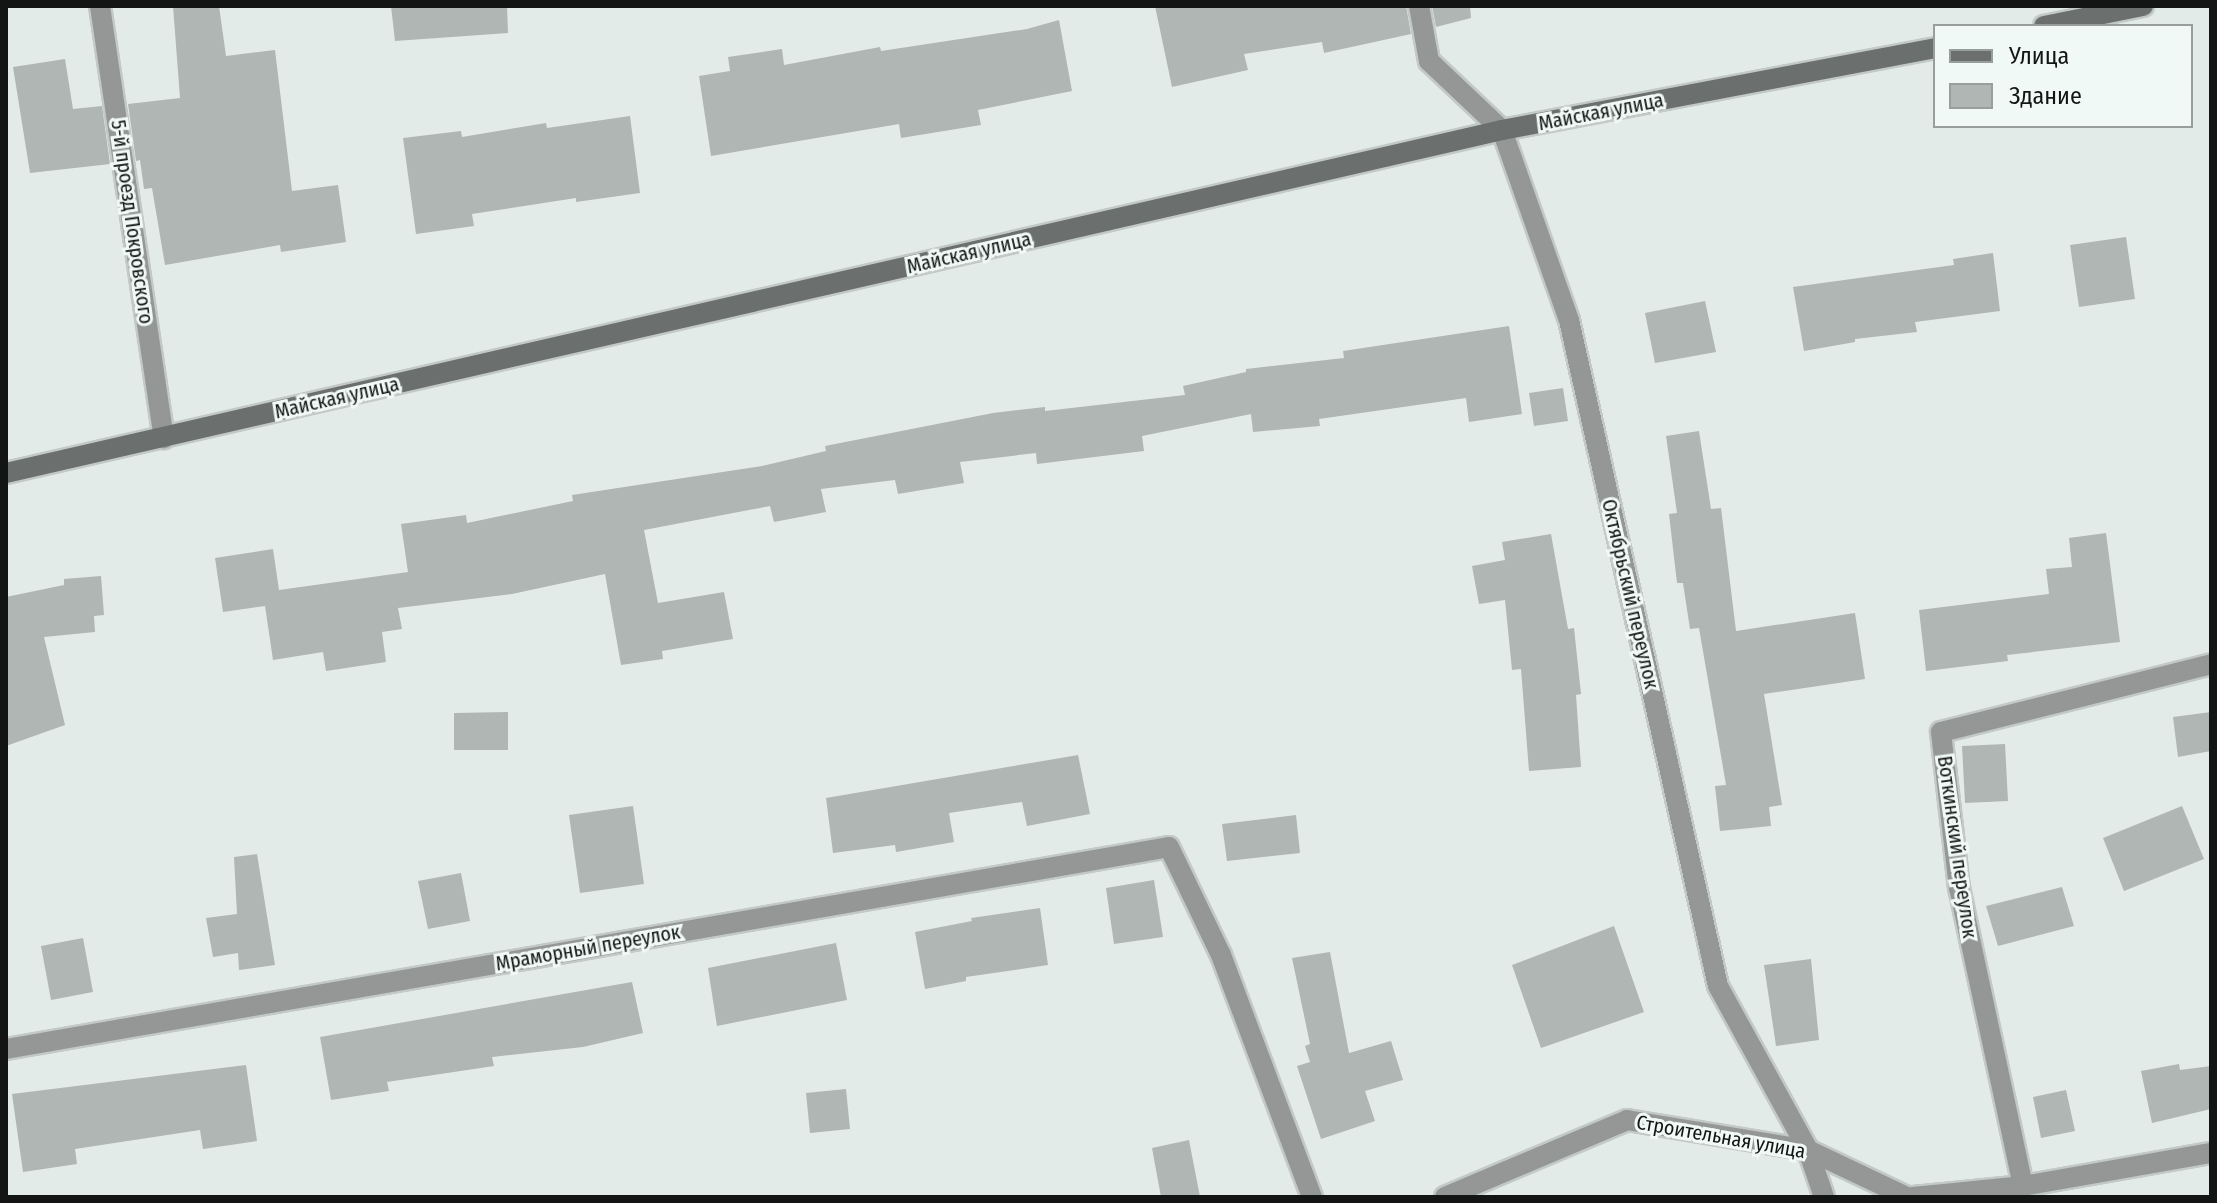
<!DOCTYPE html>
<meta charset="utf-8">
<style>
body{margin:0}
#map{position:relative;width:2217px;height:1203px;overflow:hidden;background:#e3ebe8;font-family:"Fira Sans Condensed",sans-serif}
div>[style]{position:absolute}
.building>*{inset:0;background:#afb6b3}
.roads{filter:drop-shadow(2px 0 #c2c9c6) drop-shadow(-2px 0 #c2c9c6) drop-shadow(0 2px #c2c9c6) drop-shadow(0 -2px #c2c9c6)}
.street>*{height:20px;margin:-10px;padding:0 10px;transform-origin:10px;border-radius:10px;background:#949796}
.secondary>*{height:20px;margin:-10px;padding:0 10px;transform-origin:10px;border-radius:10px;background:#6b706e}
span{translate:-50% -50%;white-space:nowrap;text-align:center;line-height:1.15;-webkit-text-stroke:6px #f0f9f5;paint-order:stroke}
.street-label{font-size:20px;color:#121514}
.frame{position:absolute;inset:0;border:8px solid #121514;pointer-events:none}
.legend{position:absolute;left:1933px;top:24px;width:260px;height:104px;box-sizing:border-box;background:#f0f9f5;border:2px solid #979e9b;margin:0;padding:10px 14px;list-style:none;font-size:24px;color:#121514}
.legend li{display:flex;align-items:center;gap:16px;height:40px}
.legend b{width:40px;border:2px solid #979e9b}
</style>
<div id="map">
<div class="building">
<i style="clip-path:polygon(173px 6px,219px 6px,226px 56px,275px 50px,292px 191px,338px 185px,346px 242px,281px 252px,280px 245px,165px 265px,152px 188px,144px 189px,140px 160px,136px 161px,128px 104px,180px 98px)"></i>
<i style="clip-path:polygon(391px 6px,507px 6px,508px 33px,395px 41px)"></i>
<i style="clip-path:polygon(1155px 6px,1406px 6px,1411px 34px,1324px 53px,1322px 42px,1244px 54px,1248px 70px,1172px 87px)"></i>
<i style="clip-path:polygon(1432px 6px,1470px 6px,1471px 18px,1436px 27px)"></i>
<i style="clip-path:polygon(1059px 20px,1072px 91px,978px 110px,981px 125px,901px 138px,899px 124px,711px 156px,699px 76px,730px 71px,728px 57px,782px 49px,784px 65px,880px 47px,881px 51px,1027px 29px)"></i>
<i style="clip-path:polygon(65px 59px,73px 109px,102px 106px,110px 164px,30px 173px,13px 67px)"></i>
<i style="clip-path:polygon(630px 116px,640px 193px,576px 202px,576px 198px,472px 214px,474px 226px,416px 234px,403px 138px,461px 131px,462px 137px,546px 123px,547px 128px)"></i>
<i style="clip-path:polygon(2126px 237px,2135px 299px,2079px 307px,2070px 245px)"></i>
<i style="clip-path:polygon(1993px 253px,2000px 311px,1915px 322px,1917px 332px,1855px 339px,1855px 342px,1804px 351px,1793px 287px,1954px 265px,1953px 259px)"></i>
<i style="clip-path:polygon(1705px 301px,1716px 352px,1655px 363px,1645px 313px)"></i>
<i style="clip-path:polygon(1509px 326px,1522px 414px,1469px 422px,1466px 398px,1319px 419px,1320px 426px,1253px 432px,1251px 414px,1142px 436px,1144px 451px,1037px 464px,1036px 453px,960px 462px,964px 483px,898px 494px,895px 480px,821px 489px,826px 512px,774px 522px,770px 506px,644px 530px,658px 603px,724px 592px,733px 639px,662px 651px,663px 659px,621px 665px,605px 574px,512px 594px,398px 608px,402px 629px,382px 632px,386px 662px,326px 671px,323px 652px,273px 660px,265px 606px,223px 612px,215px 558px,273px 549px,279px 590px,408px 572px,401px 524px,466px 515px,467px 523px,573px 501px,572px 495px,762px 466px,826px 451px,825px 446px,993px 413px,1045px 407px,1045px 411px,1185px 395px,1183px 386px,1246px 372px,1246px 369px,1344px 358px,1343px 351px)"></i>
<i style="clip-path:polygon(1563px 388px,1568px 421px,1534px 426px,1529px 393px)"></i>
<i style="clip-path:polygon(1699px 431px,1711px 509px,1721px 508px,1736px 631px,1855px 613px,1865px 679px,1764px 694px,1782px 805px,1769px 807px,1771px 826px,1720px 831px,1715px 786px,1726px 785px,1699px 628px,1690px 629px,1683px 583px,1677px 583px,1669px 514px,1677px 513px,1666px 436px)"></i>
<i style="clip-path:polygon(2106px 533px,2120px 642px,2007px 655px,2008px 661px,1926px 671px,1919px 610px,2049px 594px,2046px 569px,2072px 567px,2069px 538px)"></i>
<i style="clip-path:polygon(1551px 534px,1568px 629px,1574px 628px,1581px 694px,1576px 695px,1581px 767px,1529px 771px,1521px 669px,1512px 670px,1505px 600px,1479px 604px,1472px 566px,1505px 560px,1502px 542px)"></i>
<i style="clip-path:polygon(101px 576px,104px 615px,94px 616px,95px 632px,44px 637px,65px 725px,6px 746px,6px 597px,64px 585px,64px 579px)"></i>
<i style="clip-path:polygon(508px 712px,508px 750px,454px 750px,454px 713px)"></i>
<i style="clip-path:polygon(2211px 712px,2211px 751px,2178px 757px,2173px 717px)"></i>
<i style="clip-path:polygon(2005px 744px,2008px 801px,1965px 803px,1962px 746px)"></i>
<i style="clip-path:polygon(1078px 755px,1090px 814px,1027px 826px,1022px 802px,949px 813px,954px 842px,896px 852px,895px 845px,833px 853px,826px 798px)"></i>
<i style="clip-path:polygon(633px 806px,644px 884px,580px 893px,569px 815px)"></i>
<i style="clip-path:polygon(2182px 806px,2204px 859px,2124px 891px,2103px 838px)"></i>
<i style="clip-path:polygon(1296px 815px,1300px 853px,1227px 861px,1222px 824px)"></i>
<i style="clip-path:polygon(257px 854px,275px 965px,239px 970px,238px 953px,213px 957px,206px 918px,237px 914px,234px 857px)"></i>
<i style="clip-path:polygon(461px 873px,470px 921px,428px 929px,418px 881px)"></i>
<i style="clip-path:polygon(1154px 880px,1163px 937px,1114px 944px,1106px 888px)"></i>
<i style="clip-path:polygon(2062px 887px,2074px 926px,1998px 946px,1986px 906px)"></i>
<i style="clip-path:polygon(1040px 908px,1048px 965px,966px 977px,966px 981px,925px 989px,915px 932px,972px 921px,971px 918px)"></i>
<i style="clip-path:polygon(1614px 926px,1644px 1012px,1541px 1048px,1512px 965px)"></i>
<i style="clip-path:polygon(83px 938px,93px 992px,51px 1000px,41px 946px)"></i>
<i style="clip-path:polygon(836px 943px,847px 1000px,717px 1026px,708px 968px)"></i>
<i style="clip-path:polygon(1330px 952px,1349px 1053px,1391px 1041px,1403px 1080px,1365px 1091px,1375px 1121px,1321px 1139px,1297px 1066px,1310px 1062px,1305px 1046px,1310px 1044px,1292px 958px)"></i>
<i style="clip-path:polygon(1811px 959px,1819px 1040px,1776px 1046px,1764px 965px)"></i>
<i style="clip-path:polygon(632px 982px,643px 1033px,583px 1047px,492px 1057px,494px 1066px,387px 1082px,389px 1091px,331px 1100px,320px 1037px)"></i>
<i style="clip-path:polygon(2179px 1064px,2180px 1070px,2211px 1066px,2211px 1109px,2152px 1123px,2141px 1071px)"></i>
<i style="clip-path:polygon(246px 1065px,257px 1141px,203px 1149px,200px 1130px,75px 1149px,77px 1164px,23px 1172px,12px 1094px)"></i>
<i style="clip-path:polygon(846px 1089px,850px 1129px,810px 1133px,806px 1093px)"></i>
<i style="clip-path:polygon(2066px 1090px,2075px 1131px,2041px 1138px,2033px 1097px)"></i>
<i style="clip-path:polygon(1189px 1140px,1200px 1197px,1161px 1197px,1152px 1148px)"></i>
</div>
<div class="roads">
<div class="street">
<i style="left:100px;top:6px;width:437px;rotate:81.6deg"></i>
<i style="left:1419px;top:6px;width:56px;rotate:79.7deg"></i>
<i style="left:1429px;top:61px;width:100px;rotate:43.4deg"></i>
<i style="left:1502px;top:130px;width:201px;rotate:70.6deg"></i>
<i style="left:1569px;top:320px;width:682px;rotate:77.39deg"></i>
<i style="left:1718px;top:986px;width:187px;rotate:61.2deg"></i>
<i style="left:1808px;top:1150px;width:50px;rotate:71.2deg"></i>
<i style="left:6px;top:1049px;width:1180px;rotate:-9.85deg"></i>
<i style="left:1169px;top:847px;width:120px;rotate:64.3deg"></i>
<i style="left:1221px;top:955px;width:259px;rotate:69.4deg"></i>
<i style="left:2023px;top:1186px;width:305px;rotate:-102.1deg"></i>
<i style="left:1959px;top:888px;width:157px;rotate:-96.6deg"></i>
<i style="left:1941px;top:732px;width:278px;rotate:-14.1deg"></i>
<i style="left:1445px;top:1197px;width:198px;rotate:-22.9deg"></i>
<i style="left:1627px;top:1120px;width:183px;rotate:9.4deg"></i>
<i style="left:1808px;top:1150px;width:110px;rotate:25.4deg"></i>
<i style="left:1913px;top:1197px;width:111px;rotate:-5.7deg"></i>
<i style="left:2023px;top:1186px;width:191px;rotate:-10deg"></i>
</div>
<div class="secondary">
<i style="left:2044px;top:26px;width:101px;rotate:-11.4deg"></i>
<i style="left:6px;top:473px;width:1535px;rotate:-12.91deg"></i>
<i style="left:1502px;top:130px;width:441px;rotate:-10.7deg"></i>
</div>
</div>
<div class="street-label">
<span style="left:1601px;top:112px;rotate:-11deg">Майская улица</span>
<span style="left:132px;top:222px;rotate:82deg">5-й проезд Покровского</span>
<span style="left:969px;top:253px;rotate:-13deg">Майская улица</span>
<span style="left:337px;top:398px;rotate:-13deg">Майская улица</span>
<span style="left:1630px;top:594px;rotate:77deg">Октябрьский переулок</span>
<span style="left:1957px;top:847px;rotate:82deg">Воткинский переулок</span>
<span style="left:588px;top:948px;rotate:-10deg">Мраморный переулок</span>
<span style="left:1721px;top:1137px;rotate:10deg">Строительная улица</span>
</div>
<div class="frame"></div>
<ul class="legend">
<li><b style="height:10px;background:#6b706e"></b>Улица</li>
<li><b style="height:22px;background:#afb6b3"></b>Здание</li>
</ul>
</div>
